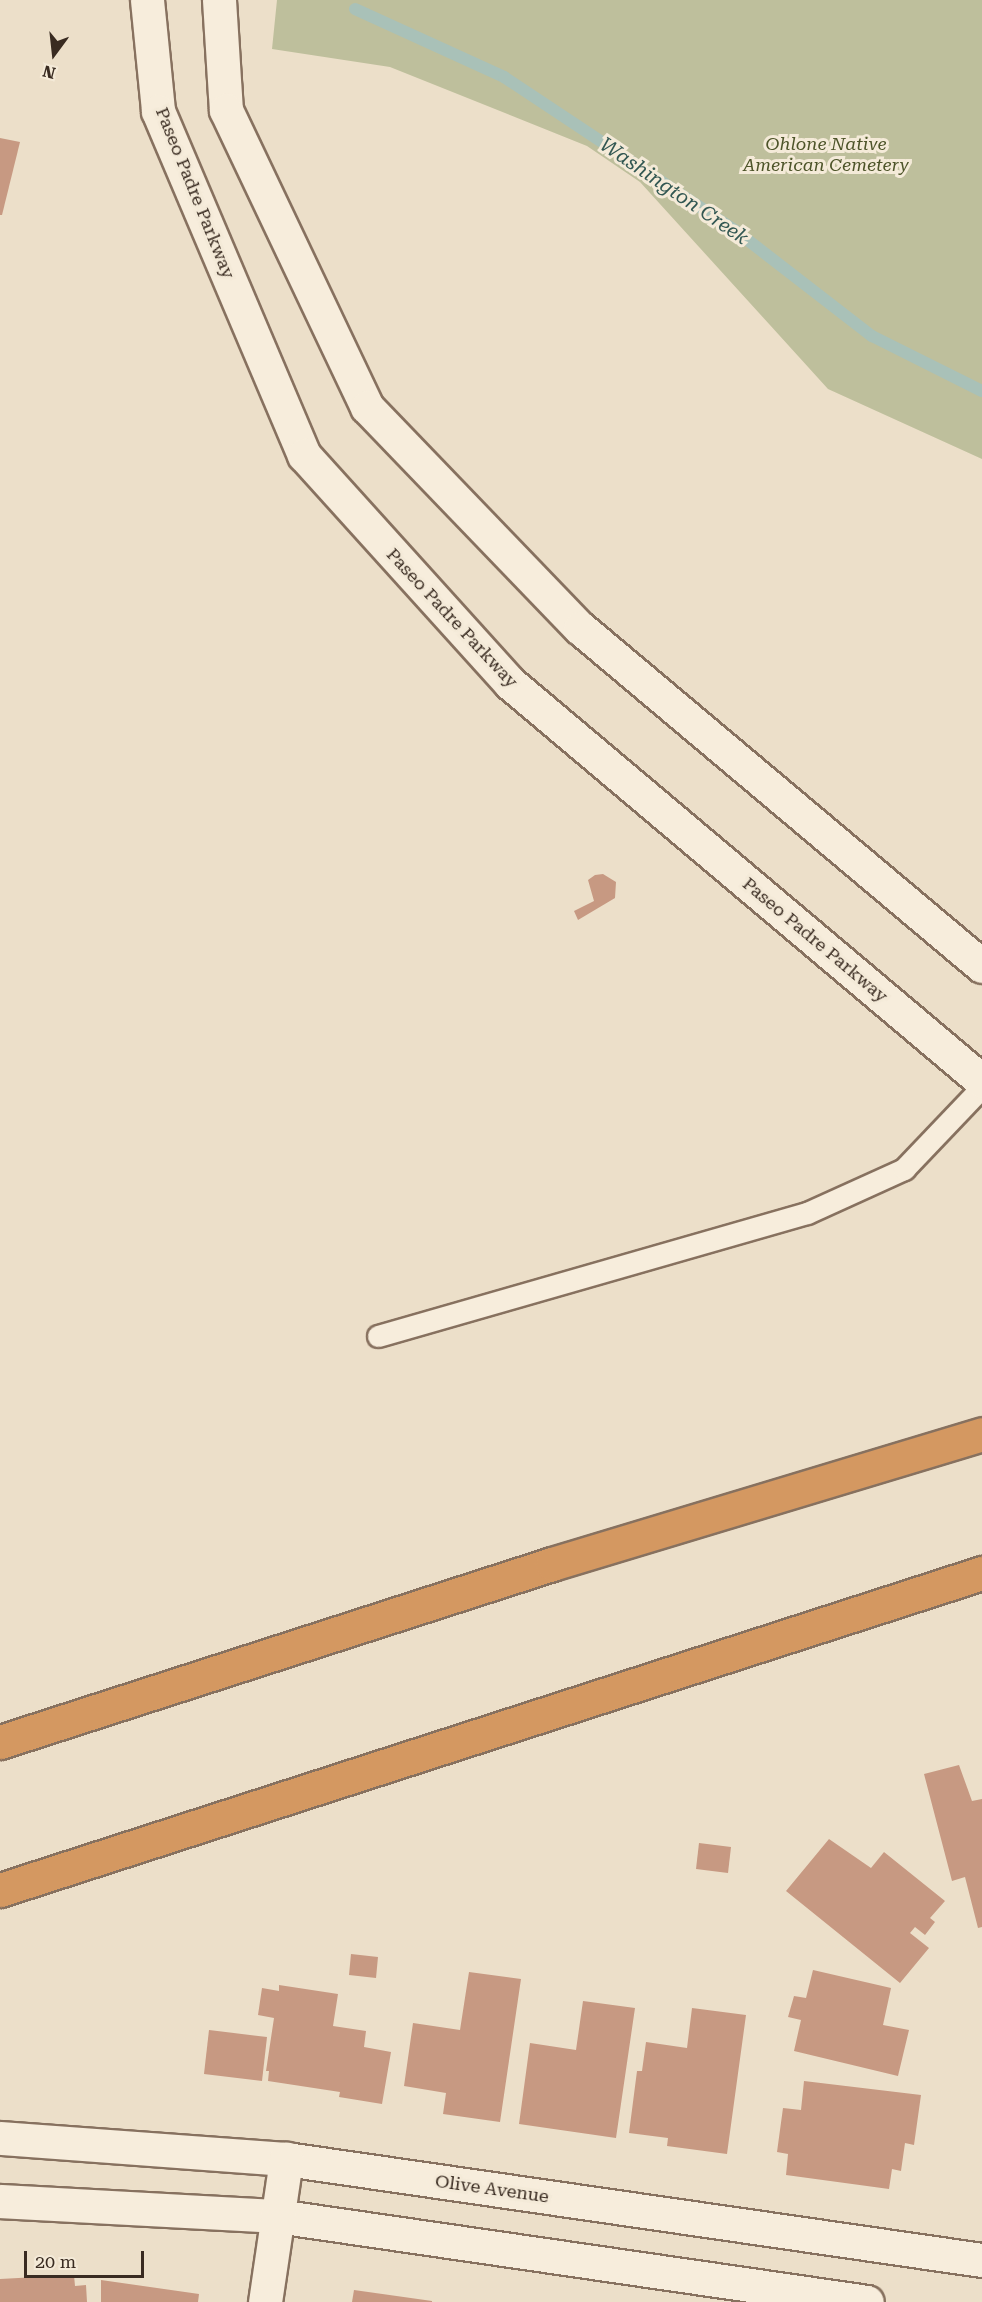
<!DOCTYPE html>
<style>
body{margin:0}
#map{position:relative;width:982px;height:2302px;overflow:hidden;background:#ecdfc9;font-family:"Roboto Serif",serif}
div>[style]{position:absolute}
.cemetery>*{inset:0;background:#bebf9c}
.stream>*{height:12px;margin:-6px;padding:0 6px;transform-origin:6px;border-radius:6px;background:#a9c1b8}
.building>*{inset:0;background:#c79982}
.roads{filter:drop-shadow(2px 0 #87715f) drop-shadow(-2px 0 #87715f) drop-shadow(0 2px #87715f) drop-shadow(0 -2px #87715f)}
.service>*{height:21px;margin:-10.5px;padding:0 10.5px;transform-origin:10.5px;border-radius:10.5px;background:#f7eddc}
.minor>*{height:33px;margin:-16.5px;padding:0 16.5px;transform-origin:16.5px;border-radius:16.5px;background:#f7eddc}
.secondary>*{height:33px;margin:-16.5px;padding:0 16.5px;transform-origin:16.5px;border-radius:16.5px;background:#f7eddc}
.motorway>*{height:33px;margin:-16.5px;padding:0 16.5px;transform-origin:16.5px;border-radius:16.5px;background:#d49861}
span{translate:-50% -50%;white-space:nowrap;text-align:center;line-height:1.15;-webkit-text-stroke:6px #f4ead8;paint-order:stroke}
.park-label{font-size:18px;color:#4d5429;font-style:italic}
.street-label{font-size:18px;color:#392b21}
.water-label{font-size:20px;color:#325752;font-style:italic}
.north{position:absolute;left:24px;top:24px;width:60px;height:60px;-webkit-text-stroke:4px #f4ead8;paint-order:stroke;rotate:195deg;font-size:16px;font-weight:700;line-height:24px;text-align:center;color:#392b21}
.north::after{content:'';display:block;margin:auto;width:21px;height:27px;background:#392b21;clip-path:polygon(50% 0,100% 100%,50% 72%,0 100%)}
.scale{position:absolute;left:24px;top:2251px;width:120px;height:27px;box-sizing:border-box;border:3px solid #392b21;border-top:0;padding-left:8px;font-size:18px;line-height:21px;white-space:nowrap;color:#392b21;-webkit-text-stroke:4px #f4ead8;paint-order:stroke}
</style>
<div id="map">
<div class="cemetery">
<i style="clip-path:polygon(277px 0,982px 0,982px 459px,828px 389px,640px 182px,587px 146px,390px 67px,272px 49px)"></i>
</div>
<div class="stream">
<i style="left:355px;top:9px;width:164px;rotate:24.5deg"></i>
<i style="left:504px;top:77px;width:278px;rotate:33.6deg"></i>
<i style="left:736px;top:231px;width:172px;rotate:37.7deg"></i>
<i style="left:872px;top:336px;width:123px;rotate:26.6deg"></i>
</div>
<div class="building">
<i style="clip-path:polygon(0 138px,20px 142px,2px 215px,0 215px)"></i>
<i style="clip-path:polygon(603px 874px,616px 882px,615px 898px,578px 920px,574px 911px,594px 901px,588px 880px,595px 875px)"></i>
<i style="clip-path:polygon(959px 1765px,972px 1801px,982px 1799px,982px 1927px,978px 1928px,965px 1877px,952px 1881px,924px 1774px)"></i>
<i style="clip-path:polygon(829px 1839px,871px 1868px,884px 1852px,945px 1901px,930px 1918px,935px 1922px,925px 1935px,915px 1927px,910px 1933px,929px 1948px,900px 1983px,786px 1891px)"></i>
<i style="clip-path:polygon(699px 1843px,731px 1847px,728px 1873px,696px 1869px)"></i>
<i style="clip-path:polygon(351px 1954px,378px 1957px,376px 1978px,349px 1975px)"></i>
<i style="clip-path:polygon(813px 1970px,891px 1988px,883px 2025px,909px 2030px,898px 2076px,794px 2051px,801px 2020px,788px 2017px,794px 1996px,806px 1998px)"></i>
<i style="clip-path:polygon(469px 1972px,521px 1979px,500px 2122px,443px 2114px,446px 2093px,404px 2086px,413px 2023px,460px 2030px)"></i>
<i style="clip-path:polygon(279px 1985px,338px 1994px,333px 2026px,366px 2031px,364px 2047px,391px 2052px,382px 2104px,339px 2097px,340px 2092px,268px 2081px,269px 2071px,266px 2071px,274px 2018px,258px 2015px,262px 1988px,279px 1991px)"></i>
<i style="clip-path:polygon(583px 2001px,635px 2008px,616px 2138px,519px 2124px,530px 2043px,576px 2050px)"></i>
<i style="clip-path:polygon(692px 2008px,746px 2015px,727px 2154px,667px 2146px,668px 2138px,629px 2133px,637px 2071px,642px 2071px,646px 2042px,687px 2048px)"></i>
<i style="clip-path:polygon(209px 2030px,267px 2037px,262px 2081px,204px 2074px)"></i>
<i style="clip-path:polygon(804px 2081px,921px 2095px,914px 2145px,905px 2143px,901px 2171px,892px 2169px,889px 2189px,786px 2175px,788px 2154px,777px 2152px,783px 2108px,801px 2110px)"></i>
<i style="clip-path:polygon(74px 2275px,75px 2286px,86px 2285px,87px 2302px,0 2302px,0 2279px)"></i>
<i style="clip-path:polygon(101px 2280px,199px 2294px,198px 2302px,101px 2302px)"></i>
<i style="clip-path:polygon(354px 2290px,432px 2301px,432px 2302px,352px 2302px)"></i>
</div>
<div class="roads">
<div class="service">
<i style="left:378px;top:1336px;width:446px;rotate:-16deg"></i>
<i style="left:807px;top:1213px;width:107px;rotate:-24.4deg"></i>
<i style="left:904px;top:1169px;width:113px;rotate:-46.4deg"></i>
</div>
<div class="minor">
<i style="left:0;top:2138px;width:287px;rotate:4.2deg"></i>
<i style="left:286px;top:2159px;width:703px;rotate:8.26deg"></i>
<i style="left:0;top:2201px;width:277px;rotate:3.1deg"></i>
<i style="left:277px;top:2216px;width:596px;rotate:8.29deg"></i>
<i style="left:265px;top:2302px;width:145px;rotate:-81.6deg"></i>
</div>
<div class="secondary">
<i style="left:147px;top:0;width:112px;rotate:84.3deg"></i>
<i style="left:158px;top:111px;width:374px;rotate:67deg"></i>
<i style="left:304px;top:455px;width:307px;rotate:47.9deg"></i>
<i style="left:510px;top:683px;width:617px;rotate:40.14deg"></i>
<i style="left:219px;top:0;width:110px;rotate:86.4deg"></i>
<i style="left:226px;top:110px;width:329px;rotate:64.6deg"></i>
<i style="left:367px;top:407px;width:307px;rotate:46.1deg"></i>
<i style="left:580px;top:628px;width:525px;rotate:40.06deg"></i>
</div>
<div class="motorway">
<i style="left:0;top:1742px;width:580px;rotate:-17.87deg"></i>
<i style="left:552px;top:1564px;width:449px;rotate:-16.8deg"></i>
<i style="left:0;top:1890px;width:1032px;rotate:-17.89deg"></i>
</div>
</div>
<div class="park-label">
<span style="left:826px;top:155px">Ohlone Native<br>American Cemetery</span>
</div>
<div class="street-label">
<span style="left:195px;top:193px;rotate:68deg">Paseo Padre Parkway</span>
<span style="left:452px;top:618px;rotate:47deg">Paseo Padre Parkway</span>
<span style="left:815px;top:940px;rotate:40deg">Paseo Padre Parkway</span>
<span style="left:492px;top:2189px;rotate:8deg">Olive Avenue</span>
</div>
<div class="water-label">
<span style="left:674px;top:191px;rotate:34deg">Washington Creek</span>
</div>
<div class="north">N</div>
<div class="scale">20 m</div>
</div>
